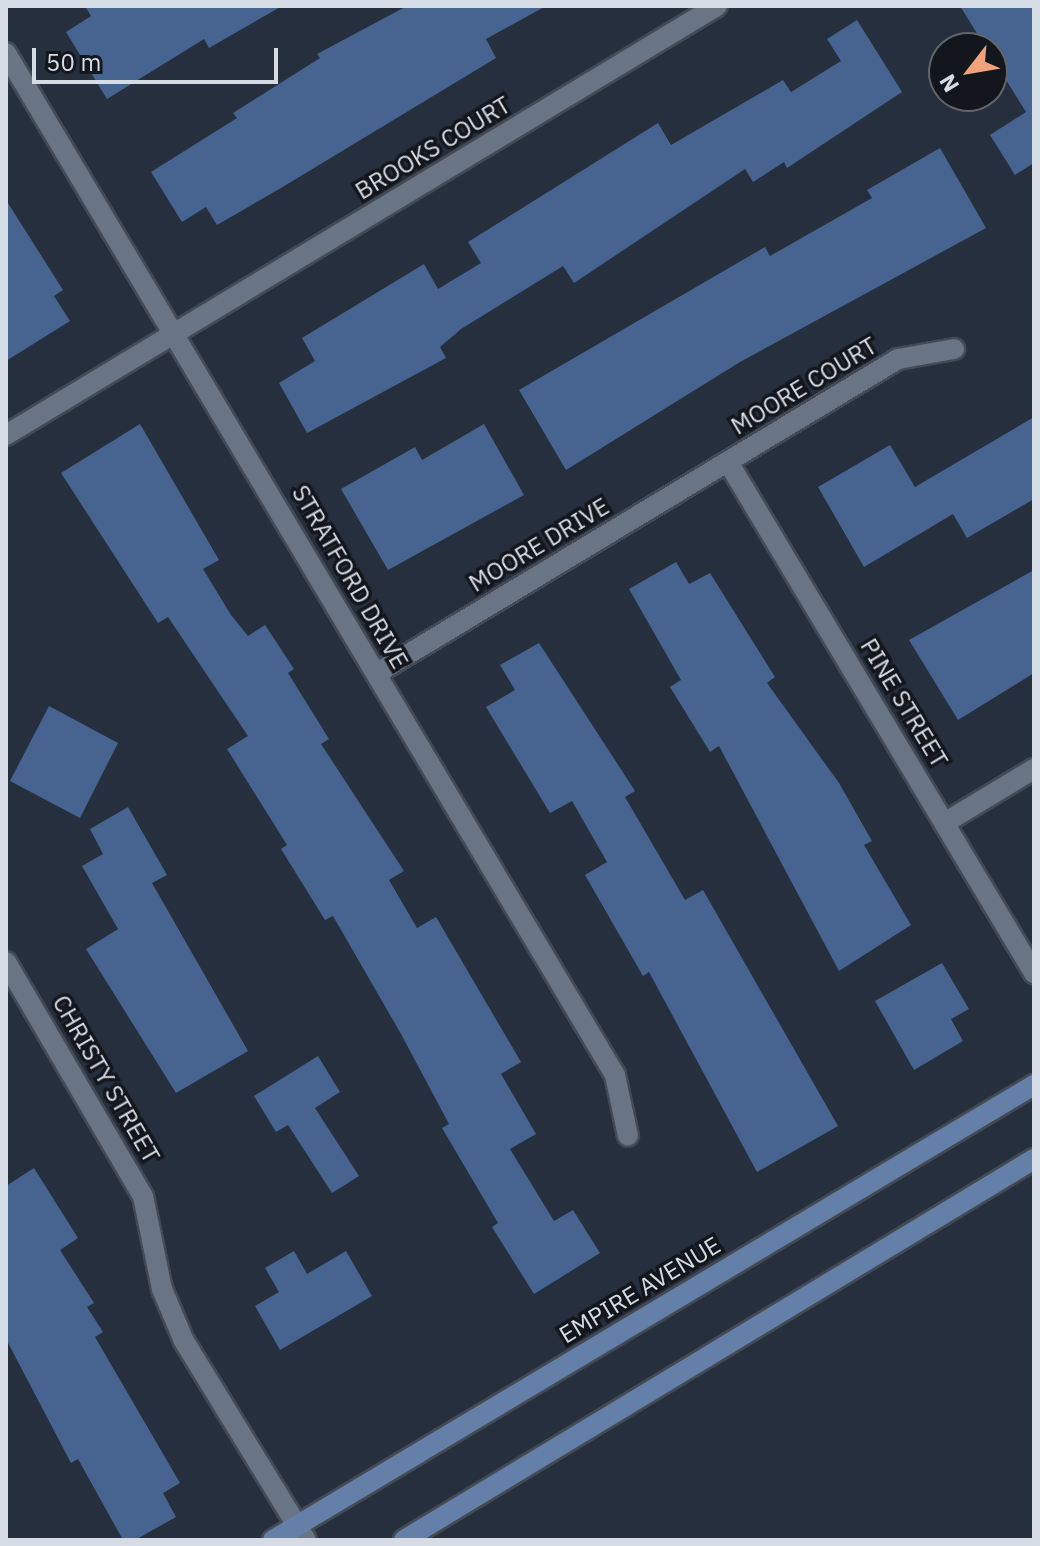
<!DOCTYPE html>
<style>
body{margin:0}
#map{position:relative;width:1040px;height:1546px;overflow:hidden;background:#262f3d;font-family:"IBM Plex Sans",sans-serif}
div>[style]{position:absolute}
.building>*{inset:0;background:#46648f}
.roads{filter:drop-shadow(2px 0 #434a55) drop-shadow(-2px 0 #434a55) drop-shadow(0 2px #434a55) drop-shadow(0 -2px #434a55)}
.minor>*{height:20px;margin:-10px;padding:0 10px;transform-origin:10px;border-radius:10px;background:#697484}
.secondary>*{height:20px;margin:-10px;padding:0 10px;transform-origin:10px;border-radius:10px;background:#6480a8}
span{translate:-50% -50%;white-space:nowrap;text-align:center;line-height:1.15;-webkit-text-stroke:7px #13171d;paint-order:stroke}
.street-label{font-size:24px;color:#d6dce5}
.frame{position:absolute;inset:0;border:8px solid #d6dce5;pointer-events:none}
.north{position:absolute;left:928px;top:32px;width:80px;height:80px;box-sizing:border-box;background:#13171d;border:2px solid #61666d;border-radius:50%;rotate:239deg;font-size:22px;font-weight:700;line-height:32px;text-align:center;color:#d6dce5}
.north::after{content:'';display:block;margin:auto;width:28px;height:36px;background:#f0a27a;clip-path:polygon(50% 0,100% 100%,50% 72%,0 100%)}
.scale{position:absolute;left:32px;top:48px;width:246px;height:36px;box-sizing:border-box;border:4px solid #d6dce5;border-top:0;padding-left:10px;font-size:24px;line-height:28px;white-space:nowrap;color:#d6dce5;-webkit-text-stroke:6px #13171d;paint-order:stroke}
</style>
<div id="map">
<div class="building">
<i style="clip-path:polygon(85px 6px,282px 6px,209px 48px,204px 39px,107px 99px,66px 32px,91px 16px)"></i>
<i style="clip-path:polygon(407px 6px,546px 6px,486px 39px,496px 58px,281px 188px,217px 225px,206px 207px,182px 222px,151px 172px,237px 118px,233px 113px,320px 58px,317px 54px)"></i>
<i style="clip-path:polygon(960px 6px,1034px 6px,1034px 163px,1015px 175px,990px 135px,1026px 112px)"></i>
<i style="clip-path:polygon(857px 20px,902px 92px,787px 168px,784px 162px,753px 182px,745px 169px,574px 283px,563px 266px,461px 329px,440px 347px,446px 358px,307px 433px,279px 383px,315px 361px,302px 338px,424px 264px,438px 289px,481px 263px,468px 242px,658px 123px,671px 145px,783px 80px,791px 92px,841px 61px,827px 39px)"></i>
<i style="clip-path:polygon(940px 148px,986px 228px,740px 362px,566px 470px,519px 390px,765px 247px,770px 256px,872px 198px,867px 190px)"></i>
<i style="clip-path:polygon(6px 200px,63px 290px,54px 296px,70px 321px,6px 361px)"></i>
<i style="clip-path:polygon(1034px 417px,1034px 499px,967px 538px,953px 514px,864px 567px,818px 487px,890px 445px,915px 487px)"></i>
<i style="clip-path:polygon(140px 424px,219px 560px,203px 569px,231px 615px,248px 636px,265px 625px,294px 669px,288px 673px,329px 739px,321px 744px,404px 871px,389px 880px,417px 928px,436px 917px,521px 1062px,501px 1074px,536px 1134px,510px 1149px,554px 1221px,573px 1210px,600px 1253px,534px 1294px,492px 1227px,498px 1223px,442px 1128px,449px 1124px,401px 1034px,333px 916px,325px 920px,281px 849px,287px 845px,227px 749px,248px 736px,168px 617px,158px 623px,61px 473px)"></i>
<i style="clip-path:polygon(484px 424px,524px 495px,388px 570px,341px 489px,415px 447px,422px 460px)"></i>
<i style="clip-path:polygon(676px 562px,689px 584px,710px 573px,775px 677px,767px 683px,839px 783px,872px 841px,864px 845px,911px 925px,839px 971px,719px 746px,710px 752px,670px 687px,681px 680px,629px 589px)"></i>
<i style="clip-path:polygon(1034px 570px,1034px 673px,958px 720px,909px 640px)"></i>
<i style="clip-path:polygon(539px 643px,635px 791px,625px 797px,685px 900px,703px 890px,838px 1126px,757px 1172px,649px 972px,643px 976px,585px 875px,607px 862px,572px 801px,550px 813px,486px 707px,515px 690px,500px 665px)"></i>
<i style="clip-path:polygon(49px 706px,118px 743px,80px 818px,10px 781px)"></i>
<i style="clip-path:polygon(128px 807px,167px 875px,152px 883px,248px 1051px,176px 1093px,86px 949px,118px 929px,82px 866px,103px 854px,90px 829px)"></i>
<i style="clip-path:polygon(942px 963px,969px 1009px,951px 1019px,963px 1041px,914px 1070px,875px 1001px)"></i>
<i style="clip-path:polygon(318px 1056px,340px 1092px,315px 1108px,359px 1176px,332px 1193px,288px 1125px,276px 1132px,254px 1096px)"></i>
<i style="clip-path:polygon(34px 1168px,78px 1238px,60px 1250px,94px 1303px,87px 1307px,103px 1332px,95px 1337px,180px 1483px,163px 1493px,176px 1517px,135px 1540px,123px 1540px,78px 1459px,71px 1463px,6px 1339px,6px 1186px)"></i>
<i style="clip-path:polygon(294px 1251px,307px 1274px,346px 1251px,372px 1296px,280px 1350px,255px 1306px,279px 1292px,265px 1268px)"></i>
</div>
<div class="roads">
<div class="minor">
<i style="left:6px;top:53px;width:1190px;rotate:59.21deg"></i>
<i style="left:615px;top:1075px;width:62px;rotate:78deg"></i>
<i style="left:6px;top:435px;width:830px;rotate:-31.11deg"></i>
<i style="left:728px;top:462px;width:596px;rotate:59.09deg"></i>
<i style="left:377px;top:673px;width:608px;rotate:-31.08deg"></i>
<i style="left:898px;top:359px;width:57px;rotate:-10.1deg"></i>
<i style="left:946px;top:822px;width:103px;rotate:-31.1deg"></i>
<i style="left:6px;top:962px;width:271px;rotate:59.7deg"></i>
<i style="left:143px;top:1196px;width:95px;rotate:78.5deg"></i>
<i style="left:162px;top:1289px;width:56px;rotate:67.1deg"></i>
<i style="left:184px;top:1341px;width:233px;rotate:58.5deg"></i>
</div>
<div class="secondary">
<i style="left:273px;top:1540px;width:887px;rotate:-30.88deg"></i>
<i style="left:404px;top:1540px;width:736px;rotate:-31.16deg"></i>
</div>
</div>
<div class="street-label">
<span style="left:433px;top:148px;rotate:-31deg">BROOKS COURT</span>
<span style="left:804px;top:386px;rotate:-31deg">MOORE COURT</span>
<span style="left:539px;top:545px;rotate:-31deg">MOORE DRIVE</span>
<span style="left:350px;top:577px;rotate:60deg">STRATFORD DRIVE</span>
<span style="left:904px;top:703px;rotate:59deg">PINE STREET</span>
<span style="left:106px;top:1079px;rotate:60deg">CHRISTY STREET</span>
<span style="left:640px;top:1290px;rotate:-31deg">EMPIRE AVENUE</span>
</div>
<div class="frame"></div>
<div class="north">N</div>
<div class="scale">50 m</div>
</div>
